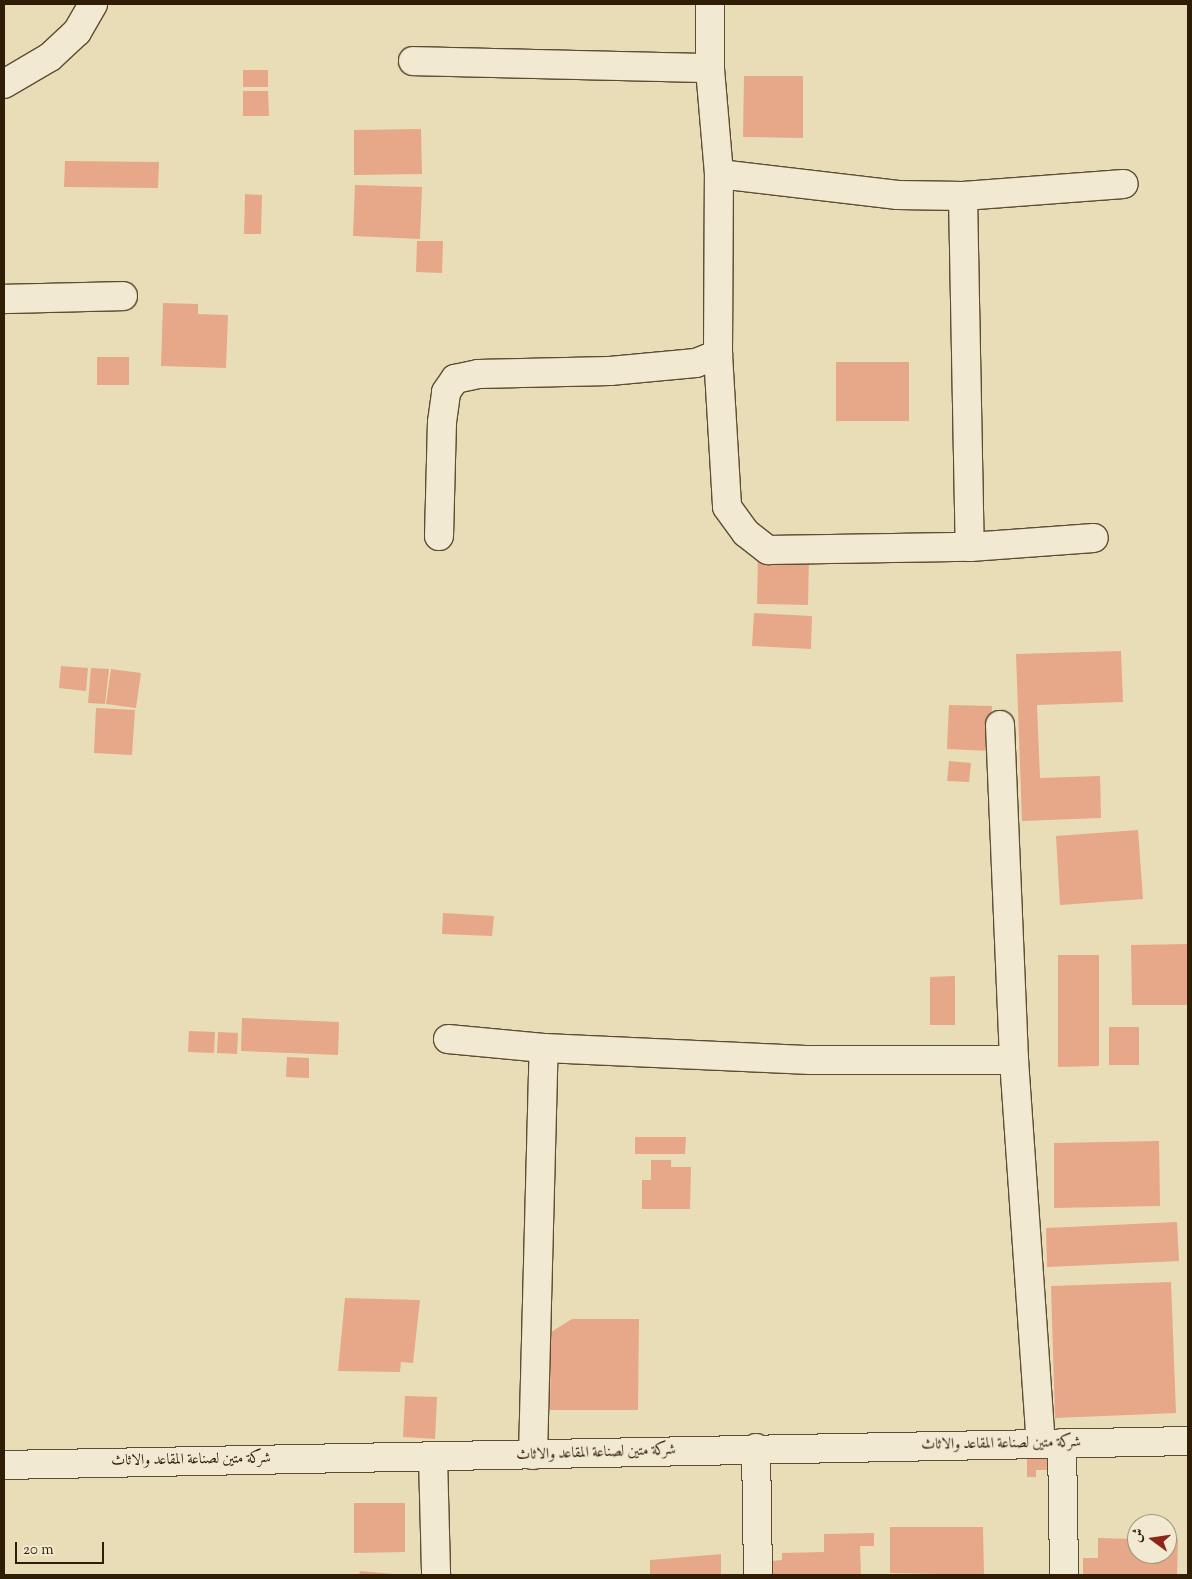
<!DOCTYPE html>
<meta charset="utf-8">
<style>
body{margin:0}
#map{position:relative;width:1192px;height:1579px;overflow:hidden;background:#e9ddb8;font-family:"Sorts Mill Goudy",Amiri,serif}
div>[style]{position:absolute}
.building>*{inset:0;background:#e6a889}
.roads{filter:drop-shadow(1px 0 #5e4d32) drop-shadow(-1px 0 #5e4d32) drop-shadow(0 1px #5e4d32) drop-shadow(0 -1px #5e4d32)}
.minor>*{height:28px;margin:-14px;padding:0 14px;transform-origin:14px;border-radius:14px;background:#f1e9d1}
span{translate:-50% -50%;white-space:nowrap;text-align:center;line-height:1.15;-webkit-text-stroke:4px #f1e9d1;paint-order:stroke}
.street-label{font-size:15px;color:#2f1d06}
.frame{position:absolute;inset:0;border:5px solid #2f1d06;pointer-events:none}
.north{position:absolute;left:1127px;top:1514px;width:50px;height:50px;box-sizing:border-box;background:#f1e9d1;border:1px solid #a39780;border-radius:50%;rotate:284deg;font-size:14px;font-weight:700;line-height:20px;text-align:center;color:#2f1d06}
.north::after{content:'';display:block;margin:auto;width:18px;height:22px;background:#8f2418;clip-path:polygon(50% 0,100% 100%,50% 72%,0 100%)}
.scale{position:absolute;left:15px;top:1542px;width:89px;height:22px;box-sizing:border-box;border:2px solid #2f1d06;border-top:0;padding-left:6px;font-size:15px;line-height:18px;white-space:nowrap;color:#2f1d06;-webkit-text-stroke:4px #f1e9d1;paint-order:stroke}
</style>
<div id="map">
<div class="building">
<i style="clip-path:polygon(243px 70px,268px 70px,268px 87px,243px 87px)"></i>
<i style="clip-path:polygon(744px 76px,803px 76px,803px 138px,743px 137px)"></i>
<i style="clip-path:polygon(243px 91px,268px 91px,269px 116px,243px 116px)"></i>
<i style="clip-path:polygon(421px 129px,422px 174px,354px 175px,354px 130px)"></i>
<i style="clip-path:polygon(65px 161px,159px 162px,158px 188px,64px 187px)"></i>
<i style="clip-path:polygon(355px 185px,422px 187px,420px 239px,353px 236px)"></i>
<i style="clip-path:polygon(245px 194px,262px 195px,261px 234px,244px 234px)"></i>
<i style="clip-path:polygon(417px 241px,443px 241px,442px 273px,416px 272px)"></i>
<i style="clip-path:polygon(163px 303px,198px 304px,198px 314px,228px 315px,226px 368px,161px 366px)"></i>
<i style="clip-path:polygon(97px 357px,129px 357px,129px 385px,97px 385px)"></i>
<i style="clip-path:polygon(836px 362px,909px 362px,909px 421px,836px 421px)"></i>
<i style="clip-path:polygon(758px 555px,809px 555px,808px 605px,757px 604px)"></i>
<i style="clip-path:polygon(754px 613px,812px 616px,811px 649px,752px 646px)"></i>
<i style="clip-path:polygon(1121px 651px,1123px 702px,1037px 705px,1040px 778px,1100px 776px,1101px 818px,1022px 821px,1016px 654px)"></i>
<i style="clip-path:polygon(61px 666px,88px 668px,86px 691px,59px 688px)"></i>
<i style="clip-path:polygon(91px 668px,109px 669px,105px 704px,88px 703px)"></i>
<i style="clip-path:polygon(111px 669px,141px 673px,136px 708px,106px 704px)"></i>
<i style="clip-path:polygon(949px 705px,992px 706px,990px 751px,947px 749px)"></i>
<i style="clip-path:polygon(96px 708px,135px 710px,132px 755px,94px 753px)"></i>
<i style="clip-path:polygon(949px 761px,971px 763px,969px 782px,947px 781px)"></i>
<i style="clip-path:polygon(1138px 830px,1143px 899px,1060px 905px,1056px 836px)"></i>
<i style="clip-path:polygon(443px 913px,494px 916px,492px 936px,442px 934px)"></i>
<i style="clip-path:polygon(1188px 944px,1188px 1005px,1132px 1005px,1131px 945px)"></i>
<i style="clip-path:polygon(1058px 955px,1099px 955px,1099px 1066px,1058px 1067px)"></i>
<i style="clip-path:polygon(955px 976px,955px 1025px,930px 1025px,930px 977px)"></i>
<i style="clip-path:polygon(242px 1018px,339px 1022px,338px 1055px,241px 1051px)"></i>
<i style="clip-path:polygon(1109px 1027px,1139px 1027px,1139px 1065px,1109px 1065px)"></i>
<i style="clip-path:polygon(189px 1031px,215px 1032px,214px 1053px,188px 1052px)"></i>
<i style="clip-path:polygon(218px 1032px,238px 1033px,237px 1054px,217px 1053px)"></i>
<i style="clip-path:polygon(287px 1057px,309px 1058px,309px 1078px,286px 1077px)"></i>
<i style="clip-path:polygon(635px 1137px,686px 1137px,685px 1154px,635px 1154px)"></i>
<i style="clip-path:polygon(1159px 1141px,1160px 1206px,1054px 1208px,1054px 1143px)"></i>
<i style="clip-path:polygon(651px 1160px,671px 1160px,671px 1167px,691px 1167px,690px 1209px,642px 1209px,642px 1180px,651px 1180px)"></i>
<i style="clip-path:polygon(1177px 1222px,1179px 1261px,1047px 1267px,1046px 1228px)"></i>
<i style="clip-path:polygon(1171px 1282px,1176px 1413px,1055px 1418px,1051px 1286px)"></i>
<i style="clip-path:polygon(345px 1298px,420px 1300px,413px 1363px,401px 1362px,400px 1372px,338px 1371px)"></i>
<i style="clip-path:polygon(572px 1319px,639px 1319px,638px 1410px,550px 1410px,551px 1332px)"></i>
<i style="clip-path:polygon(405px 1396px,437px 1397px,435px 1439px,403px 1437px)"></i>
<i style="clip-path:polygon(1027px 1457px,1049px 1457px,1049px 1470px,1036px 1470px,1036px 1477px,1027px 1477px)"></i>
<i style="clip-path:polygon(354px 1503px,405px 1503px,405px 1552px,354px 1553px)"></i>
<i style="clip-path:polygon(890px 1527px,983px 1527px,984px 1574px,988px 1575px,890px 1573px)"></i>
<i style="clip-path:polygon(874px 1533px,874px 1546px,860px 1546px,861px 1575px,773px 1575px,772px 1561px,782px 1560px,782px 1553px,824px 1552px,824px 1534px)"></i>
<i style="clip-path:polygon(1098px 1538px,1137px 1539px,1137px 1554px,1167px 1554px,1167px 1539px,1178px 1539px,1177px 1575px,1083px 1575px,1083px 1558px,1098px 1558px)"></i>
<i style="clip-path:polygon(721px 1554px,721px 1575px,650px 1575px,650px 1560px)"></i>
<i style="clip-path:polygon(360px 1571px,394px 1574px,394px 1575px,359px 1575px)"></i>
</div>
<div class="roads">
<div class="minor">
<i style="left:413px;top:61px;width:297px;rotate:1.4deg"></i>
<i style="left:4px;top:84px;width:53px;rotate:-30.4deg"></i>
<i style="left:50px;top:57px;width:37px;rotate:-43deg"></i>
<i style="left:77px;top:32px;width:32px;rotate:-60deg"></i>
<i style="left:719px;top:174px;width:180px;rotate:6.7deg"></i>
<i style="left:898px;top:195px;width:65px;rotate:0.9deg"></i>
<i style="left:963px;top:196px;width:161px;rotate:-4.3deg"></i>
<i style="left:963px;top:196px;width:351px;rotate:88.9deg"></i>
<i style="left:4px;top:299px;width:119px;rotate:-1.4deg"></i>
<i style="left:718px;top:354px;width:153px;rotate:86.6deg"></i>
<i style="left:727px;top:507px;width:32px;rotate:54deg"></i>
<i style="left:746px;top:533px;width:28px;rotate:38deg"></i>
<i style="left:768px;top:550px;width:202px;rotate:-0.9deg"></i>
<i style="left:970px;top:547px;width:124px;rotate:-4.2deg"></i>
<i style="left:439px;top:536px;width:114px;rotate:-88.5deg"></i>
<i style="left:442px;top:422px;width:30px;rotate:-82deg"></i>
<i style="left:446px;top:392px;width:16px;rotate:-55deg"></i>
<i style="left:455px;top:379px;width:24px;rotate:-12deg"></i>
<i style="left:478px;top:374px;width:132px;rotate:-1.3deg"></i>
<i style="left:610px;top:371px;width:86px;rotate:-5.3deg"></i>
<i style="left:696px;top:363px;width:24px;rotate:-22deg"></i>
<i style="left:718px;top:354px;width:180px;rotate:-89.7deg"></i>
<i style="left:719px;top:174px;width:106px;rotate:-94.9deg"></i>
<i style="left:710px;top:68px;width:64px;rotate:-90deg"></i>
<i style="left:1000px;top:725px;width:335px;rotate:87.6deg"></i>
<i style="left:1014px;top:1060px;width:383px;rotate:86deg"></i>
<i style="left:448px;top:1039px;width:96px;rotate:5.4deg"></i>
<i style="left:544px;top:1048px;width:267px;rotate:2.6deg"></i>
<i style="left:811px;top:1060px;width:203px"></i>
<i style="left:1062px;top:1443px;width:132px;rotate:89.1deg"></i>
<i style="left:756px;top:1448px;width:127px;rotate:89.1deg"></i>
<i style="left:533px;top:1455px;width:407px;rotate:-88.5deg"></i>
<i style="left:433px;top:1457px;width:118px;rotate:88.5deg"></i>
<i style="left:4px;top:1465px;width:1184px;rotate:-1.16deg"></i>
</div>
</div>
<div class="street-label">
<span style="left:1001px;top:1444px;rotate:-1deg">شركة متين لصناعة المقاعد والاثاث</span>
<span style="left:596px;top:1453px;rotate:-2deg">شركة متين لصناعة المقاعد والاثاث</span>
<span style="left:191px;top:1460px;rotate:-1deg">شركة متين لصناعة المقاعد والاثاث</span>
</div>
<div class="frame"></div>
<div class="north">ش</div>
<div class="scale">20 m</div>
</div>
